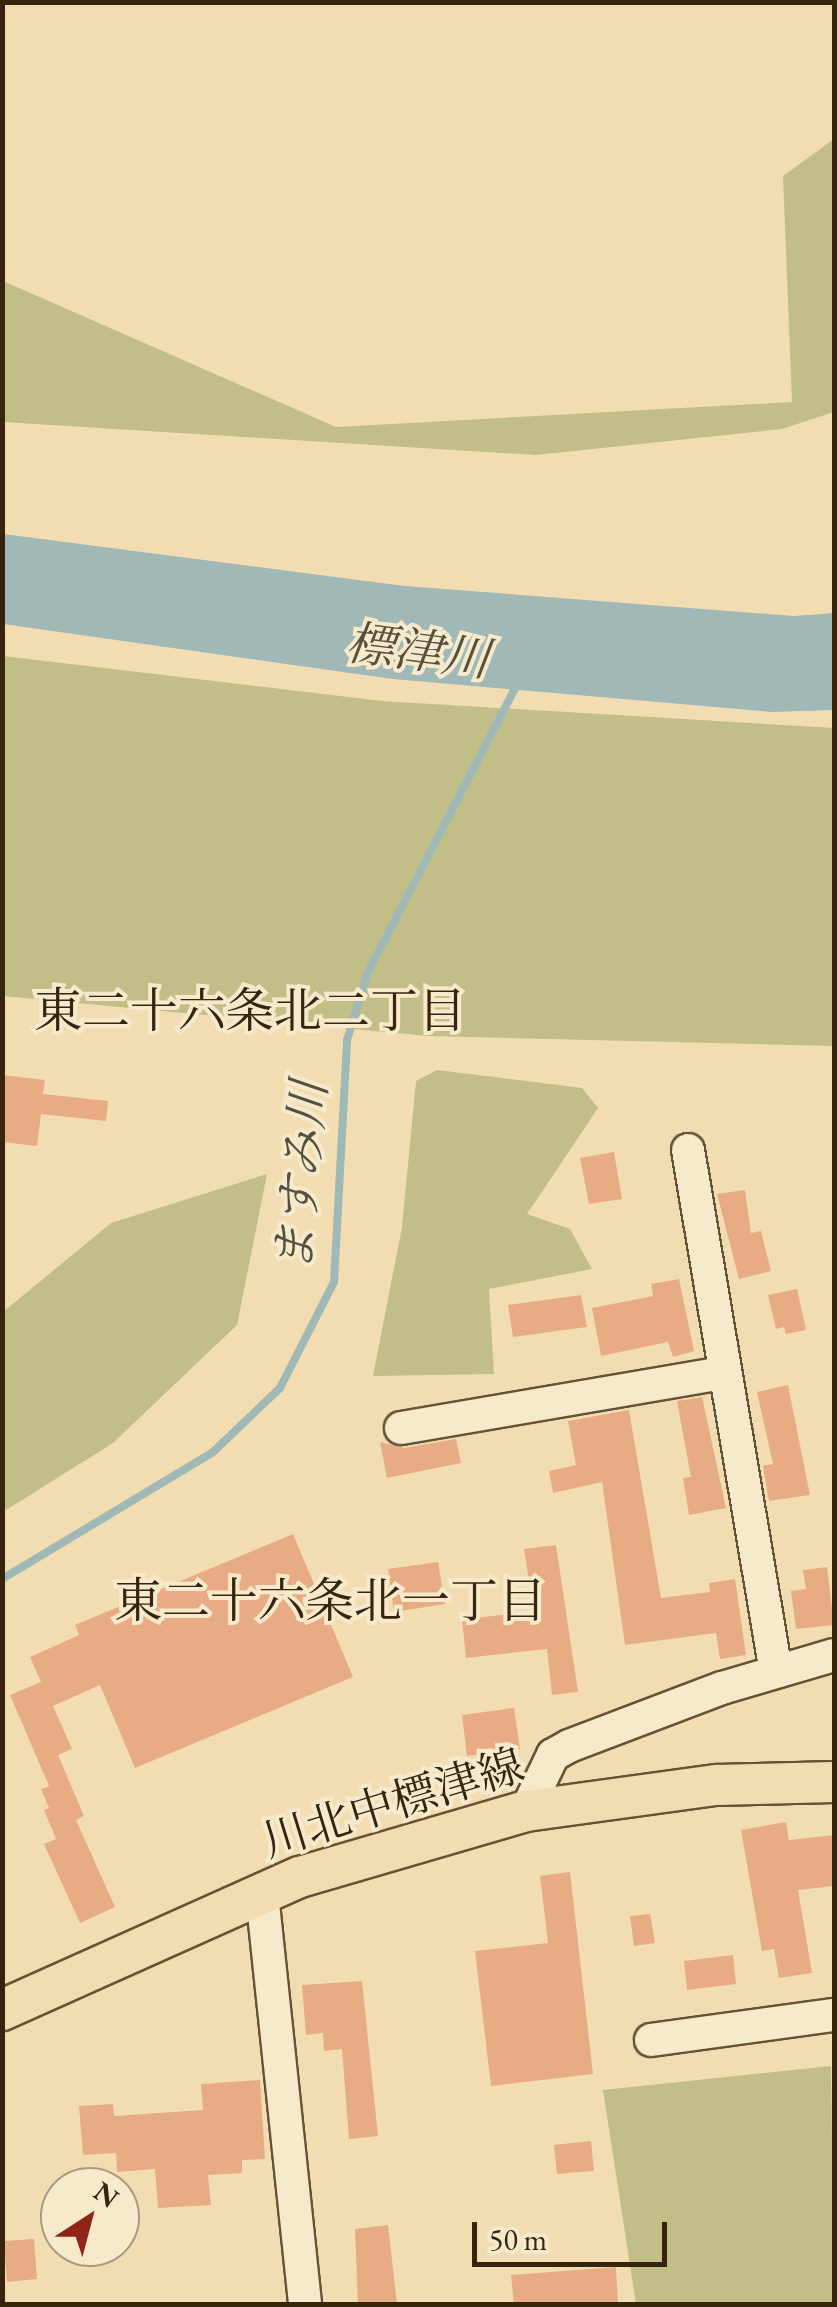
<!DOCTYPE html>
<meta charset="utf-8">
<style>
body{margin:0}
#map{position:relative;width:837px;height:2307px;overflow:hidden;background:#f1ddb1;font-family:"EB Garamond","Noto Serif JP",serif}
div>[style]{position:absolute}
.green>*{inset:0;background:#c1bf87}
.water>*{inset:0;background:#a0b9b7}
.stream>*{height:8px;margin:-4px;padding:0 4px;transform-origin:4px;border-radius:4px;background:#a0b9b7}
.building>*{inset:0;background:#e8ac85}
.roads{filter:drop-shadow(2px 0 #665235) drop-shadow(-2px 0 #665235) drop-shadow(0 2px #665235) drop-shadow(0 -2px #665235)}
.minor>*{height:32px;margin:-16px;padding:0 16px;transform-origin:16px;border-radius:16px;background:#f6e9cc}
.major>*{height:40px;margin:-20px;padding:0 20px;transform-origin:20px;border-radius:20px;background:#f1ddb1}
span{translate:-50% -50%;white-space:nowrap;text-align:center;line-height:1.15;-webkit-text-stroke:8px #f6e9cc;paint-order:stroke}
.street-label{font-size:45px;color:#37240c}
.water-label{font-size:48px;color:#56513f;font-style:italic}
.neighbourhood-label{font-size:48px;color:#37240c}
.frame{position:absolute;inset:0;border:5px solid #37240c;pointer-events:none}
.north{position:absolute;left:40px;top:2167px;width:100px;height:100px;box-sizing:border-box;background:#f6e9cc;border:2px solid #aa9a7f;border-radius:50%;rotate:36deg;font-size:28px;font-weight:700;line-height:40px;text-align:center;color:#37240c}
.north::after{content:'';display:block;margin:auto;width:35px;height:45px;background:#8f2418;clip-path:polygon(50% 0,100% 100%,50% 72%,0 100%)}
.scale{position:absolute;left:472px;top:2222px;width:195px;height:45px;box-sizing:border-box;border:5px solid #37240c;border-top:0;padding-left:12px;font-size:30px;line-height:35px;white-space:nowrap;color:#37240c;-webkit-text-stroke:8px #f6e9cc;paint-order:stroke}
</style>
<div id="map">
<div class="green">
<i style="clip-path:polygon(834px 139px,834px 412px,782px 429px,536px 455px,3px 422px,3px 281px,336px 427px,792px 402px,783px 176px)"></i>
<i style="clip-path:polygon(3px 656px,382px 701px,834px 728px,834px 1046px,428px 1036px,3px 996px)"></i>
<i style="clip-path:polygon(437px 1070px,582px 1088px,598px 1108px,527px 1214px,570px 1229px,592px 1269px,489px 1289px,494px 1374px,373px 1376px,402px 1227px,416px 1081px)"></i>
<i style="clip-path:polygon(267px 1174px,237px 1325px,113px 1443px,3px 1512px,3px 1312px,111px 1223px)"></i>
<i style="clip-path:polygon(831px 2066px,834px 2304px,636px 2304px,603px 2090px)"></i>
</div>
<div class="water">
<i style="clip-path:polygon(3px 534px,405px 586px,794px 616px,834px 613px,834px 710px,772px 712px,393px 679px,3px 624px)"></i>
</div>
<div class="stream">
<i style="left:2px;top:1579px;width:246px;rotate:-31deg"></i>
<i style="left:213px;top:1452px;width:93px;rotate:-43.7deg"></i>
<i style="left:280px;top:1388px;width:119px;rotate:-63deg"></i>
<i style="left:334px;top:1282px;width:242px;rotate:-86.9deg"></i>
<i style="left:347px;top:1040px;width:71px;rotate:-72.8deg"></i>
<i style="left:368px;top:972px;width:324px;rotate:-62.6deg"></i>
</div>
<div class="building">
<i style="clip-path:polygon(2px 1075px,45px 1080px,43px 1094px,108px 1101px,106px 1121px,41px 1114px,37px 1146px,2px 1142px)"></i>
<i style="clip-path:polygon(614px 1152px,622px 1199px,589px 1204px,580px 1158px)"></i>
<i style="clip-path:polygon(745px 1190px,751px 1233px,761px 1231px,771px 1271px,739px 1279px,717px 1194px)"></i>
<i style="clip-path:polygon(679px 1279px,694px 1351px,673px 1357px,668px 1342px,601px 1356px,592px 1308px,653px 1296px,651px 1284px)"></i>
<i style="clip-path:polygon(797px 1289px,806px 1330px,786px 1334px,784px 1327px,776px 1329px,768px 1295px)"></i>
<i style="clip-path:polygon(581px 1295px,587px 1327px,513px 1337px,508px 1305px)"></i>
<i style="clip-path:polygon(788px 1385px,810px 1495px,769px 1501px,763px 1466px,773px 1464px,757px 1392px)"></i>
<i style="clip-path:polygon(702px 1397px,726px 1508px,689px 1515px,683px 1478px,691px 1477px,677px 1401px)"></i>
<i style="clip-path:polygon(629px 1410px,661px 1598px,710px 1592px,709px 1583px,735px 1579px,746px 1655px,720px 1659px,716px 1633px,625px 1645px,602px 1482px,553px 1493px,549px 1471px,576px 1465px,568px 1421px)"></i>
<i style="clip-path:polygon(456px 1439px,461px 1463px,387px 1478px,380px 1442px,404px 1448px)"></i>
<i style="clip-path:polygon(293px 1534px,353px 1677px,135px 1768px,100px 1685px,53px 1706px,72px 1749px,58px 1755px,84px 1816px,76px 1820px,115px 1907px,80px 1923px,44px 1844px,56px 1839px,44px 1810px,49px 1808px,41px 1789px,49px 1786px,10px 1695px,41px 1682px,30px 1657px,79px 1635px,75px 1625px)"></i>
<i style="clip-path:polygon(556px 1545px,578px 1692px,552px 1695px,547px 1649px,466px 1658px,462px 1619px,534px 1612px,524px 1549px)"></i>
<i style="clip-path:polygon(438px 1562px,445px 1604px,394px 1612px,388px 1569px)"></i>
<i style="clip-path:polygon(827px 1567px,834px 1625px,796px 1629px,791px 1591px,806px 1589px,803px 1570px)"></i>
<i style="clip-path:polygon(514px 1708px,520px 1749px,467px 1756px,462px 1715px)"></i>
<i style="clip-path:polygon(786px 1822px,789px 1840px,834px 1835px,834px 1886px,798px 1890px,812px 1973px,779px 1978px,774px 1949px,762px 1951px,741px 1830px)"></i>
<i style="clip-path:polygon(570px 1872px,593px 2074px,491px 2086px,475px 1951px,548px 1943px,540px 1876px)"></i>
<i style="clip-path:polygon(650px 1914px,655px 1943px,634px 1946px,630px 1916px)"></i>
<i style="clip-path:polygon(733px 1955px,736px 1984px,687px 1990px,684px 1961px)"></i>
<i style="clip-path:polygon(362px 1981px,378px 2136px,349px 2139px,342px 2049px,324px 2051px,323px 2033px,306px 2035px,302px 1985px)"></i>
<i style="clip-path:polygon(260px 2080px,265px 2159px,242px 2160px,242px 2173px,208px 2175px,211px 2205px,158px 2208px,155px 2169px,117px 2172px,116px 2153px,83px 2155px,79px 2106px,113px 2104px,114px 2116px,203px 2110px,201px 2084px)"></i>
<i style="clip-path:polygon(591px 2141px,594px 2171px,557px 2174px,554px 2145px)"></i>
<i style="clip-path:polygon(388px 2225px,397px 2304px,358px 2304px,355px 2229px)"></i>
<i style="clip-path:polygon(34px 2239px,37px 2279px,7px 2282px,4px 2241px)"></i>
<i style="clip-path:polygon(616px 2267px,618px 2303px,514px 2304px,511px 2275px)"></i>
</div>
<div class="roads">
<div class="minor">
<i style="left:688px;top:1150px;width:529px;rotate:80.43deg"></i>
<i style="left:401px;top:1428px;width:328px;rotate:-9.7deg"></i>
<i style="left:526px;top:1811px;width:62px;rotate:-64.3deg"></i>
<i style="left:553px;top:1755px;width:18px;rotate:-29deg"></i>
<i style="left:569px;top:1746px;width:164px;rotate:-20.8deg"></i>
<i style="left:722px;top:1688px;width:117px;rotate:-16.4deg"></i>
<i style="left:262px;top:1894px;width:412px;rotate:84deg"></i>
<i style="left:651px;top:2040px;width:185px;rotate:-7.8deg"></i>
</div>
<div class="major">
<i style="left:2px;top:2010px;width:326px;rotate:-24.1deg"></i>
<i style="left:300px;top:1877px;width:235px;rotate:-16.3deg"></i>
<i style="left:526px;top:1811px;width:193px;rotate:-7.8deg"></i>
<i style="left:717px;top:1785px;width:117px;rotate:-1.5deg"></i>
</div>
</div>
<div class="street-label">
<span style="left:393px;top:1803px;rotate:-17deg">川北中標津線</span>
</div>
<div class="water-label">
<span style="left:418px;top:651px;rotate:7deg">標津川</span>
<span style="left:301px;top:1177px;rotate:-85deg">ますみ川</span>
</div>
<div class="neighbourhood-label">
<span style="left:250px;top:1011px">東二十六条北二丁目</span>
<span style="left:330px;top:1601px">東二十六条北一丁目</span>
</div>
<div class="frame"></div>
<div class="north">N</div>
<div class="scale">50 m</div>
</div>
